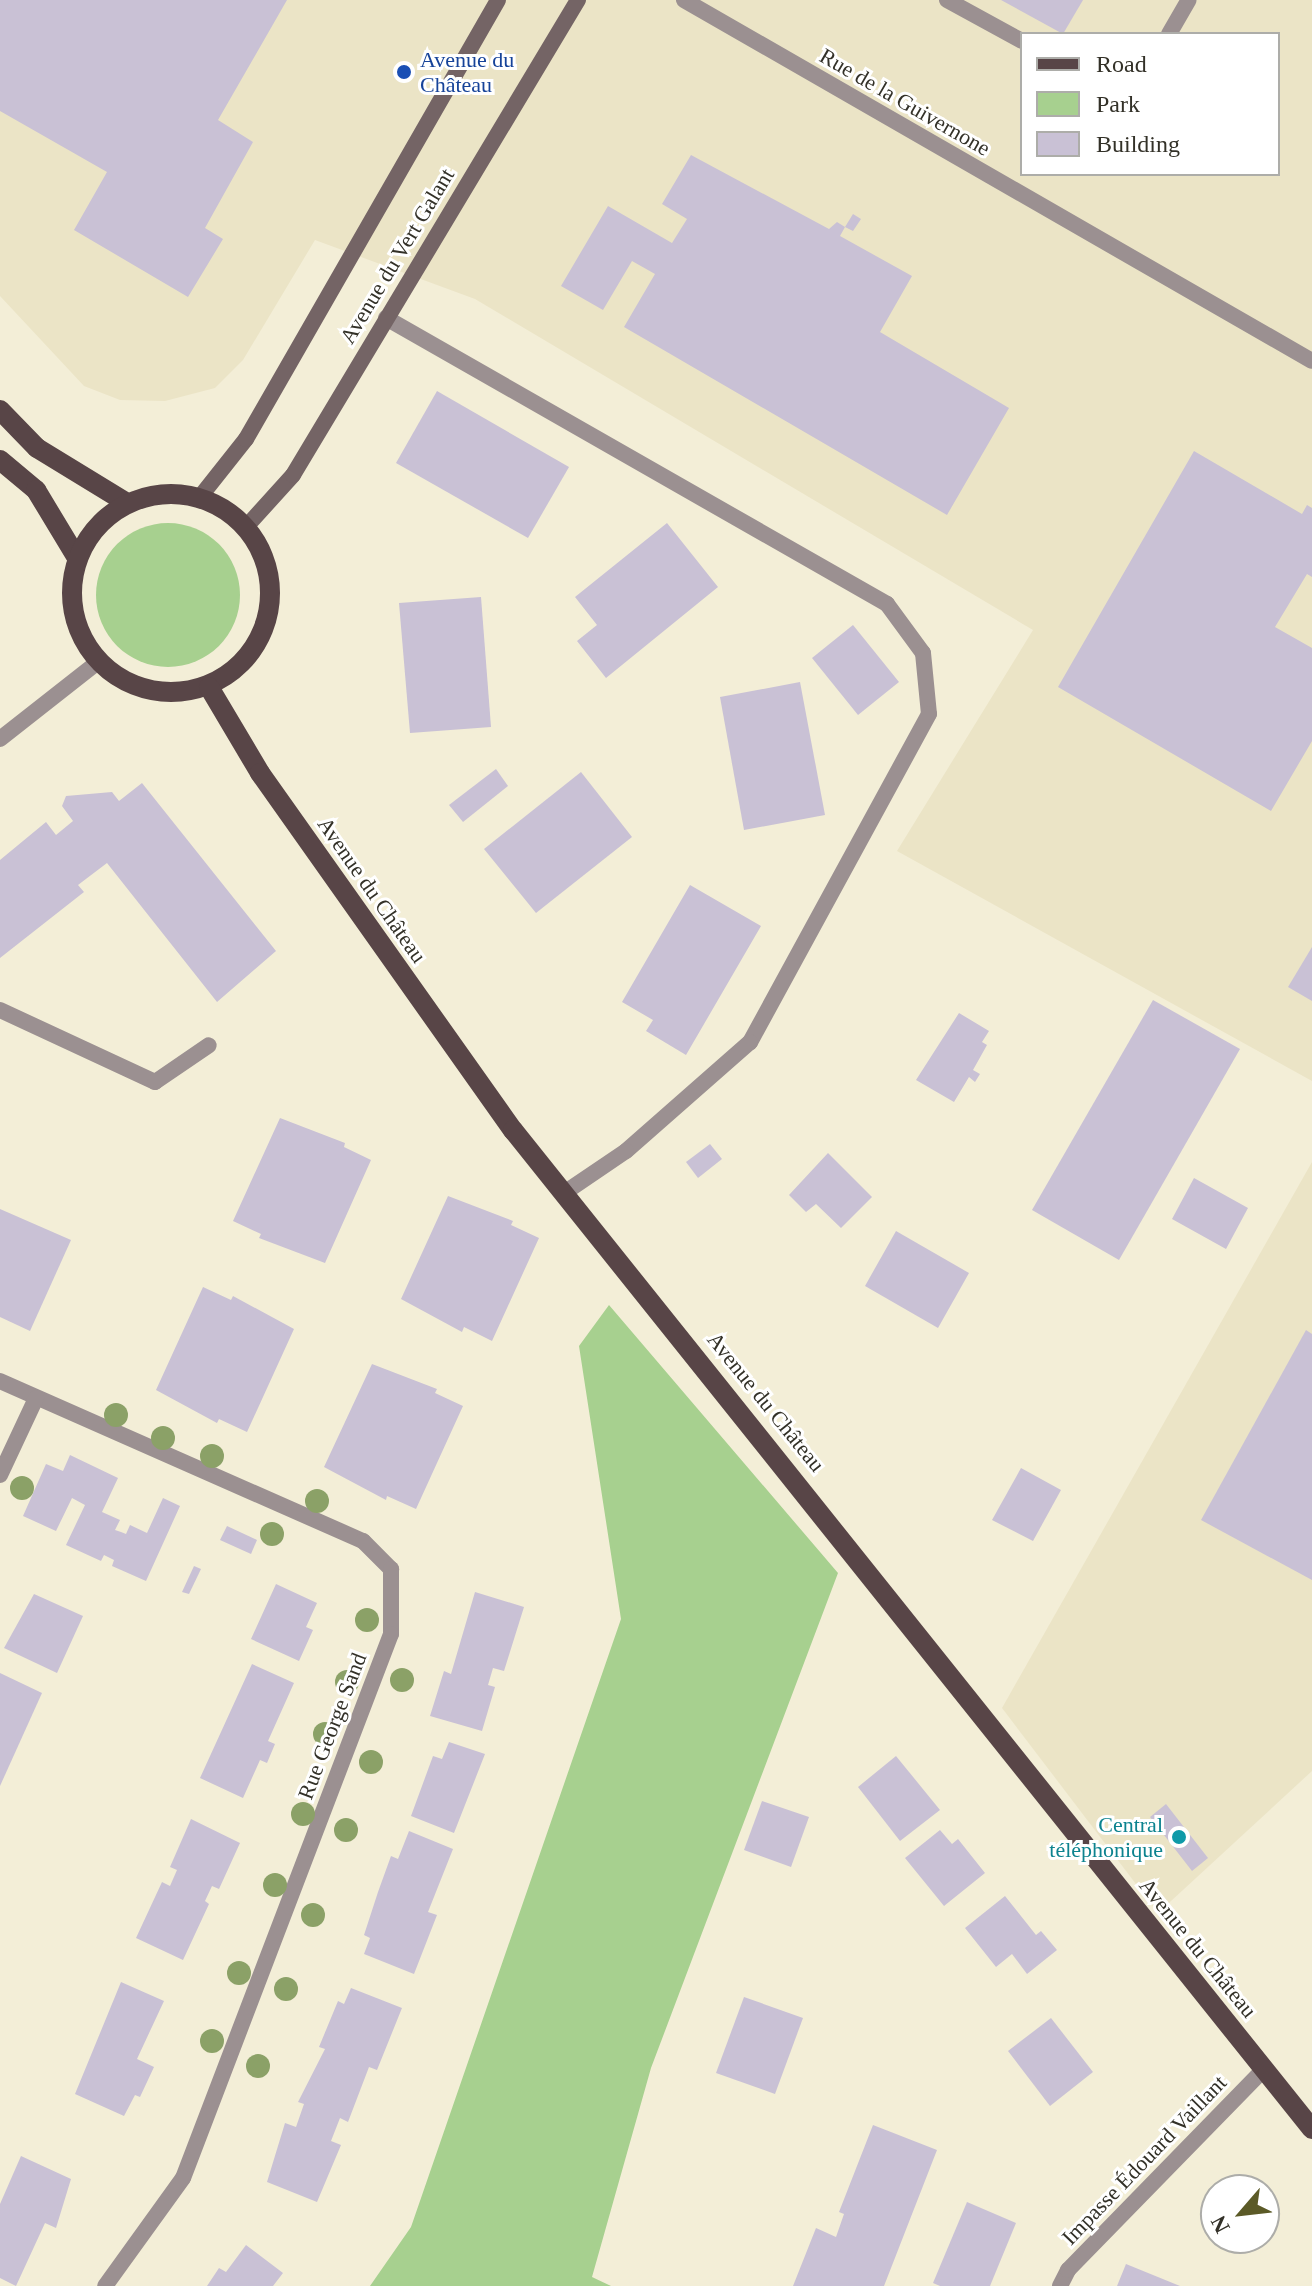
<!DOCTYPE html>
<meta charset="utf-8">
<style>
body{margin:0}
#map{position:relative;width:1312px;height:2286px;overflow:hidden;background:#f3eed7;font-family:"Times New Roman",serif}
div>[style]{position:absolute}
.built>*{inset:0;background:#ebe4c6}
.green>*{inset:0;background:#a7d08f}
.round{border-radius:50%}
.building>*{inset:0;background:#c9c1d5}
.lane>*{height:16px;margin:-8px;padding:0 8px;transform-origin:8px;border-radius:8px;background:#9b9091}
.street>*{height:16px;margin:-8px;padding:0 8px;transform-origin:8px;border-radius:8px;background:#9b9091}
.secondary>*{height:16px;margin:-8px;padding:0 8px;transform-origin:8px;border-radius:8px;background:#746465}
.primary>*{height:20px;margin:-10px;padding:0 10px;transform-origin:10px;border-radius:10px;background:#584547}
.primary>.ring{margin:-10px;padding:0;box-sizing:content-box;background:none;border:20px solid #584547;border-radius:50%}
.trees>*{width:24px;height:24px;margin:-12px;border-radius:50%;background:#8ba167}
.dots>*{width:22px;height:22px;translate:-50% -50%;box-sizing:border-box;border:4px solid #fff;border-radius:50%}
span{translate:-50% -50%;white-space:nowrap;text-align:center;line-height:1.15;-webkit-text-stroke:6px #fff;paint-order:stroke}
.transit-label{font-size:22px;color:#164399}
.left{translate:0 -50%;text-align:left}
.street-label{font-size:22px;color:#333128}
.culture-label{font-size:22px;color:#0d838f}
.right{translate:-100% -50%;text-align:right}
.legend{position:absolute;left:1020px;top:32px;width:260px;height:144px;box-sizing:border-box;background:#fff;border:2px solid #adada9;margin:0;padding:10px 14px;list-style:none;font-size:24px;color:#333128}
.legend li{display:flex;align-items:center;gap:16px;height:40px}
.legend b{width:40px;border:2px solid #adada9}
.north{position:absolute;left:1200px;top:2174px;width:80px;height:80px;box-sizing:border-box;background:#fff;border:2px solid #adada9;border-radius:50%;rotate:242deg;font-size:22px;font-weight:700;line-height:32px;text-align:center;color:#333128}
.north::after{content:'';display:block;margin:auto;width:28px;height:36px;background:#5b5a27;clip-path:polygon(50% 0,100% 100%,50% 72%,0 100%)}
</style>
<div id="map">
<div class="built">
<i style="clip-path:polygon(evenodd,0 0,1312px 0,1312px 1081px,897px 851px,1033px 630px,475px 299px,315px 240px,243px 360px,215px 388px,165px 401px,120px 400px,84px 386px,0 296px,0 0,1022px 34px,1278px 34px,1278px 174px,1022px 174px,1022px 34px)"></i>
<i style="clip-path:polygon(1312px 1162px,1312px 1771px,1158px 1913px,1002px 1708px)"></i>
</div>
<div class="green">
<i class="round" style="left:96px;top:523px;width:144px;height:144px"></i>
<i style="clip-path:polygon(609px 1305px,838px 1573px,651px 2068px,592px 2277px,611px 2286px,370px 2286px,411px 2227px,621px 1619px,579px 1346px)"></i>
</div>
<div class="building">
<i style="clip-path:polygon(0 0,287px 0,218px 120px,253px 142px,205px 228px,223px 239px,188px 297px,74px 230px,107px 172px,0 111px)"></i>
<i style="clip-path:polygon(1001px 0,1083px 0,1063px 34px)"></i>
<i style="clip-path:polygon(691px 155px,829px 229px,837px 222px,845px 227px,840px 236px,912px 276px,880px 332px,1009px 408px,947px 515px,624px 327px,655px 274px,632px 261px,603px 310px,561px 286px,608px 206px,672px 243px,687px 219px,662px 204px)"></i>
<i style="clip-path:polygon(853px 214px,861px 219px,853px 231px,845px 227px)"></i>
<i style="clip-path:polygon(437px 391px,569px 467px,528px 538px,396px 463px)"></i>
<i style="clip-path:polygon(1194px 451px,1302px 514px,1307px 505px,1312px 508px,1312px 577px,1307px 574px,1275px 627px,1312px 648px,1312px 741px,1271px 811px,1058px 687px)"></i>
<i style="clip-path:polygon(667px 523px,718px 587px,606px 678px,577px 641px,597px 625px,575px 597px)"></i>
<i style="clip-path:polygon(481px 597px,491px 727px,410px 733px,399px 603px)"></i>
<i style="clip-path:polygon(853px 625px,899px 682px,858px 715px,812px 658px)"></i>
<i style="clip-path:polygon(800px 682px,825px 815px,744px 830px,720px 697px)"></i>
<i style="clip-path:polygon(496px 769px,508px 786px,463px 822px,449px 805px)"></i>
<i style="clip-path:polygon(581px 772px,632px 837px,536px 913px,484px 849px)"></i>
<i style="clip-path:polygon(142px 783px,276px 951px,217px 1002px,107px 863px,78px 885px,84px 892px,0 958px,0 860px,46px 822px,56px 835px,73px 821px,62px 806px,66px 796px,112px 792px,119px 801px)"></i>
<i style="clip-path:polygon(690px 885px,761px 926px,686px 1055px,646px 1031px,653px 1020px,622px 1002px)"></i>
<i style="clip-path:polygon(1312px 947px,1312px 1001px,1288px 987px)"></i>
<i style="clip-path:polygon(1153px 1000px,1240px 1049px,1119px 1260px,1032px 1210px)"></i>
<i style="clip-path:polygon(959px 1013px,989px 1031px,982px 1042px,987px 1045px,973px 1070px,980px 1074px,975px 1082px,969px 1077px,954px 1102px,916px 1080px)"></i>
<i style="clip-path:polygon(280px 1118px,345px 1143px,344px 1147px,371px 1160px,325px 1263px,259px 1238px,261px 1234px,233px 1221px)"></i>
<i style="clip-path:polygon(710px 1144px,722px 1159px,698px 1178px,686px 1162px)"></i>
<i style="clip-path:polygon(828px 1153px,872px 1197px,841px 1228px,816px 1204px,806px 1212px,789px 1195px)"></i>
<i style="clip-path:polygon(1194px 1178px,1248px 1208px,1226px 1249px,1172px 1219px)"></i>
<i style="clip-path:polygon(448px 1196px,513px 1221px,511px 1225px,539px 1238px,492px 1341px,464px 1327px,462px 1332px,401px 1299px)"></i>
<i style="clip-path:polygon(0 1209px,71px 1240px,30px 1331px,0 1317px)"></i>
<i style="clip-path:polygon(896px 1231px,969px 1273px,938px 1328px,865px 1286px)"></i>
<i style="clip-path:polygon(203px 1287px,231px 1300px,233px 1296px,294px 1329px,247px 1432px,219px 1419px,217px 1423px,156px 1390px)"></i>
<i style="clip-path:polygon(1306px 1330px,1312px 1334px,1312px 1580px,1201px 1520px)"></i>
<i style="clip-path:polygon(372px 1364px,437px 1389px,435px 1393px,463px 1406px,416px 1509px,387px 1496px,386px 1500px,324px 1467px)"></i>
<i style="clip-path:polygon(70px 1455px,118px 1478px,102px 1512px,120px 1520px,115px 1530px,121px 1532px,126px 1534px,130px 1525px,147px 1533px,163px 1498px,180px 1506px,146px 1581px,112px 1566px,114px 1560px,104px 1555px,101px 1561px,66px 1545px,85px 1505px,72px 1498px,56px 1531px,23px 1516px,46px 1464px,63px 1471px)"></i>
<i style="clip-path:polygon(1021px 1468px,1061px 1490px,1033px 1541px,992px 1520px)"></i>
<i style="clip-path:polygon(227px 1526px,257px 1540px,251px 1554px,220px 1540px)"></i>
<i style="clip-path:polygon(194px 1566px,201px 1569px,189px 1594px,182px 1592px)"></i>
<i style="clip-path:polygon(276px 1584px,317px 1603px,306px 1627px,313px 1630px,299px 1661px,251px 1639px)"></i>
<i style="clip-path:polygon(475px 1592px,524px 1607px,504px 1671px,493px 1668px,488px 1685px,495px 1687px,482px 1731px,430px 1716px,444px 1671px,451px 1674px)"></i>
<i style="clip-path:polygon(34px 1594px,83px 1616px,57px 1673px,4px 1648px)"></i>
<i style="clip-path:polygon(252px 1664px,294px 1683px,268px 1741px,275px 1744px,267px 1763px,260px 1760px,243px 1798px,200px 1778px)"></i>
<i style="clip-path:polygon(0 1673px,42px 1693px,0 1786px)"></i>
<i style="clip-path:polygon(449px 1742px,485px 1754px,454px 1833px,411px 1816px,433px 1756px,442px 1759px)"></i>
<i style="clip-path:polygon(896px 1756px,940px 1810px,900px 1841px,858px 1787px)"></i>
<i style="clip-path:polygon(762px 1801px,809px 1817px,791px 1867px,744px 1850px)"></i>
<i style="clip-path:polygon(1166px 1804px,1208px 1858px,1192px 1871px,1150px 1817px)"></i>
<i style="clip-path:polygon(191px 1819px,240px 1843px,219px 1889px,212px 1886px,205px 1901px,209px 1904px,183px 1960px,136px 1938px,162px 1882px,170px 1886px,177px 1870px,170px 1867px)"></i>
<i style="clip-path:polygon(940px 1830px,952px 1844px,958px 1839px,985px 1873px,944px 1906px,905px 1858px)"></i>
<i style="clip-path:polygon(409px 1831px,453px 1849px,428px 1912px,437px 1915px,414px 1974px,364px 1954px,370px 1938px,364px 1935px,378px 1892px,391px 1856px,398px 1859px)"></i>
<i style="clip-path:polygon(1005px 1896px,1036px 1935px,1041px 1931px,1057px 1950px,1027px 1974px,1012px 1954px,996px 1967px,965px 1928px)"></i>
<i style="clip-path:polygon(121px 1982px,164px 2001px,137px 2059px,154px 2067px,140px 2097px,135px 2095px,124px 2116px,75px 2094px)"></i>
<i style="clip-path:polygon(351px 1988px,402px 2008px,377px 2070px,369px 2067px,348px 2122px,340px 2118px,331px 2141px,341px 2145px,317px 2202px,267px 2182px,285px 2123px,296px 2127px,304px 2104px,298px 2102px,325px 2049px,319px 2047px,338px 2001px,344px 2004px)"></i>
<i style="clip-path:polygon(744px 1997px,803px 2018px,775px 2094px,716px 2073px)"></i>
<i style="clip-path:polygon(1051px 2018px,1093px 2072px,1050px 2106px,1008px 2051px)"></i>
<i style="clip-path:polygon(873px 2125px,937px 2150px,884px 2286px,793px 2286px,816px 2228px,836px 2237px,844px 2214px,839px 2212px)"></i>
<i style="clip-path:polygon(21px 2156px,71px 2179px,56px 2228px,45px 2223px,16px 2286px,0 2278px,0 2204px)"></i>
<i style="clip-path:polygon(967px 2202px,1016px 2223px,990px 2286px,940px 2286px,933px 2283px)"></i>
<i style="clip-path:polygon(246px 2245px,283px 2273px,273px 2286px,207px 2286px,219px 2268px,226px 2272px)"></i>
<i style="clip-path:polygon(1126px 2264px,1180px 2286px,1117px 2286px)"></i>
</div>
<div class="lane">
<i style="left:947px;top:0;width:85px;rotate:28.7deg"></i>
<i style="left:1169px;top:34px;width:39px;rotate:-60deg"></i>
<i style="left:386px;top:318px;width:577px;rotate:29.72deg"></i>
<i style="left:887px;top:604px;width:61px;rotate:53.7deg"></i>
<i style="left:923px;top:653px;width:61px;rotate:84.4deg"></i>
<i style="left:929px;top:714px;width:374px;rotate:118.6deg"></i>
<i style="left:750px;top:1042px;width:165px;rotate:138.7deg"></i>
<i style="left:626px;top:1151px;width:75px;rotate:145.9deg"></i>
<i style="left:0;top:1010px;width:171px;rotate:24.9deg"></i>
<i style="left:155px;top:1082px;width:65px;rotate:-34.4deg"></i>
</div>
<div class="street">
<i style="left:684px;top:0;width:724px;rotate:29.89deg"></i>
<i style="left:0;top:739px;width:125px;rotate:-38.2deg"></i>
<i style="left:0;top:1381px;width:397px;rotate:23.8deg"></i>
<i style="left:363px;top:1541px;width:40px;rotate:45deg"></i>
<i style="left:391px;top:1569px;width:65px;rotate:90deg"></i>
<i style="left:391px;top:1634px;width:582px;rotate:110.92deg"></i>
<i style="left:183px;top:2178px;width:133px;rotate:125.8deg"></i>
<i style="left:0;top:1475px;width:85px;rotate:-64.9deg"></i>
<i style="left:1060px;top:2286px;width:18px;rotate:-63deg"></i>
<i style="left:1068px;top:2270px;width:281px;rotate:-45.7deg"></i>
</div>
<div class="secondary">
<i style="left:200px;top:497px;width:74px;rotate:-51.6deg"></i>
<i style="left:246px;top:439px;width:506px;rotate:-60.14deg"></i>
<i style="left:246px;top:527px;width:70px;rotate:-47.9deg"></i>
<i style="left:293px;top:475px;width:554px;rotate:-59.04deg"></i>
</div>
<div class="primary">
<i style="left:0;top:410px;width:53px;rotate:45.8deg"></i>
<i style="left:37px;top:448px;width:105px;rotate:31.4deg"></i>
<i style="left:0;top:460px;width:47px;rotate:39.8deg"></i>
<i style="left:36px;top:490px;width:79px;rotate:58.9deg"></i>
<i class="ring" style="left:72px;top:494px;width:178px;height:178px"></i>
<i style="left:209px;top:687px;width:100px;rotate:59.3deg"></i>
<i style="left:260px;top:773px;width:438px;rotate:54.7deg"></i>
<i style="left:513px;top:1130px;width:1279px;rotate:51.35deg"></i>
</div>
<div class="trees">
<i style="left:116px;top:1415px"></i>
<i style="left:163px;top:1438px"></i>
<i style="left:212px;top:1456px"></i>
<i style="left:22px;top:1488px"></i>
<i style="left:317px;top:1501px"></i>
<i style="left:272px;top:1534px"></i>
<i style="left:367px;top:1620px"></i>
<i style="left:402px;top:1680px"></i>
<i style="left:347px;top:1682px"></i>
<i style="left:325px;top:1734px"></i>
<i style="left:371px;top:1762px"></i>
<i style="left:303px;top:1814px"></i>
<i style="left:346px;top:1830px"></i>
<i style="left:275px;top:1885px"></i>
<i style="left:313px;top:1915px"></i>
<i style="left:239px;top:1973px"></i>
<i style="left:286px;top:1989px"></i>
<i style="left:212px;top:2041px"></i>
<i style="left:258px;top:2066px"></i>
</div>
<div class="dots">
<i style="left:404px;top:72px;background:#1a4fb4"></i>
<i style="left:1179px;top:1837px;background:#0f9aa8"></i>
</div>
<div class="transit-label">
<span class="left" style="left:420px;top:72px">Avenue du<br>Château</span>
</div>
<div class="street-label">
<span style="left:905px;top:102px;rotate:30deg">Rue de la Guivernone</span>
<span style="left:397px;top:256px;rotate:-59deg">Avenue du Vert Galant</span>
<span style="left:372px;top:890px;rotate:55deg">Avenue du Château</span>
<span style="left:766px;top:1402px;rotate:51deg">Avenue du Château</span>
<span style="left:332px;top:1726px;rotate:-69deg">Rue George Sand</span>
<span style="left:1198px;top:1948px;rotate:51deg">Avenue du Château</span>
<span style="left:1144px;top:2160px;rotate:-46deg">Impasse Édouard Vaillant</span>
</div>
<div class="culture-label">
<span class="right" style="left:1163px;top:1837px">Central<br>téléphonique</span>
</div>
<ul class="legend">
<li><b style="height:10px;background:#584547"></b>Road</li>
<li><b style="height:22px;background:#a7d08f"></b>Park</li>
<li><b style="height:22px;background:#c9c1d5"></b>Building</li>
</ul>
<div class="north">N</div>
</div>
